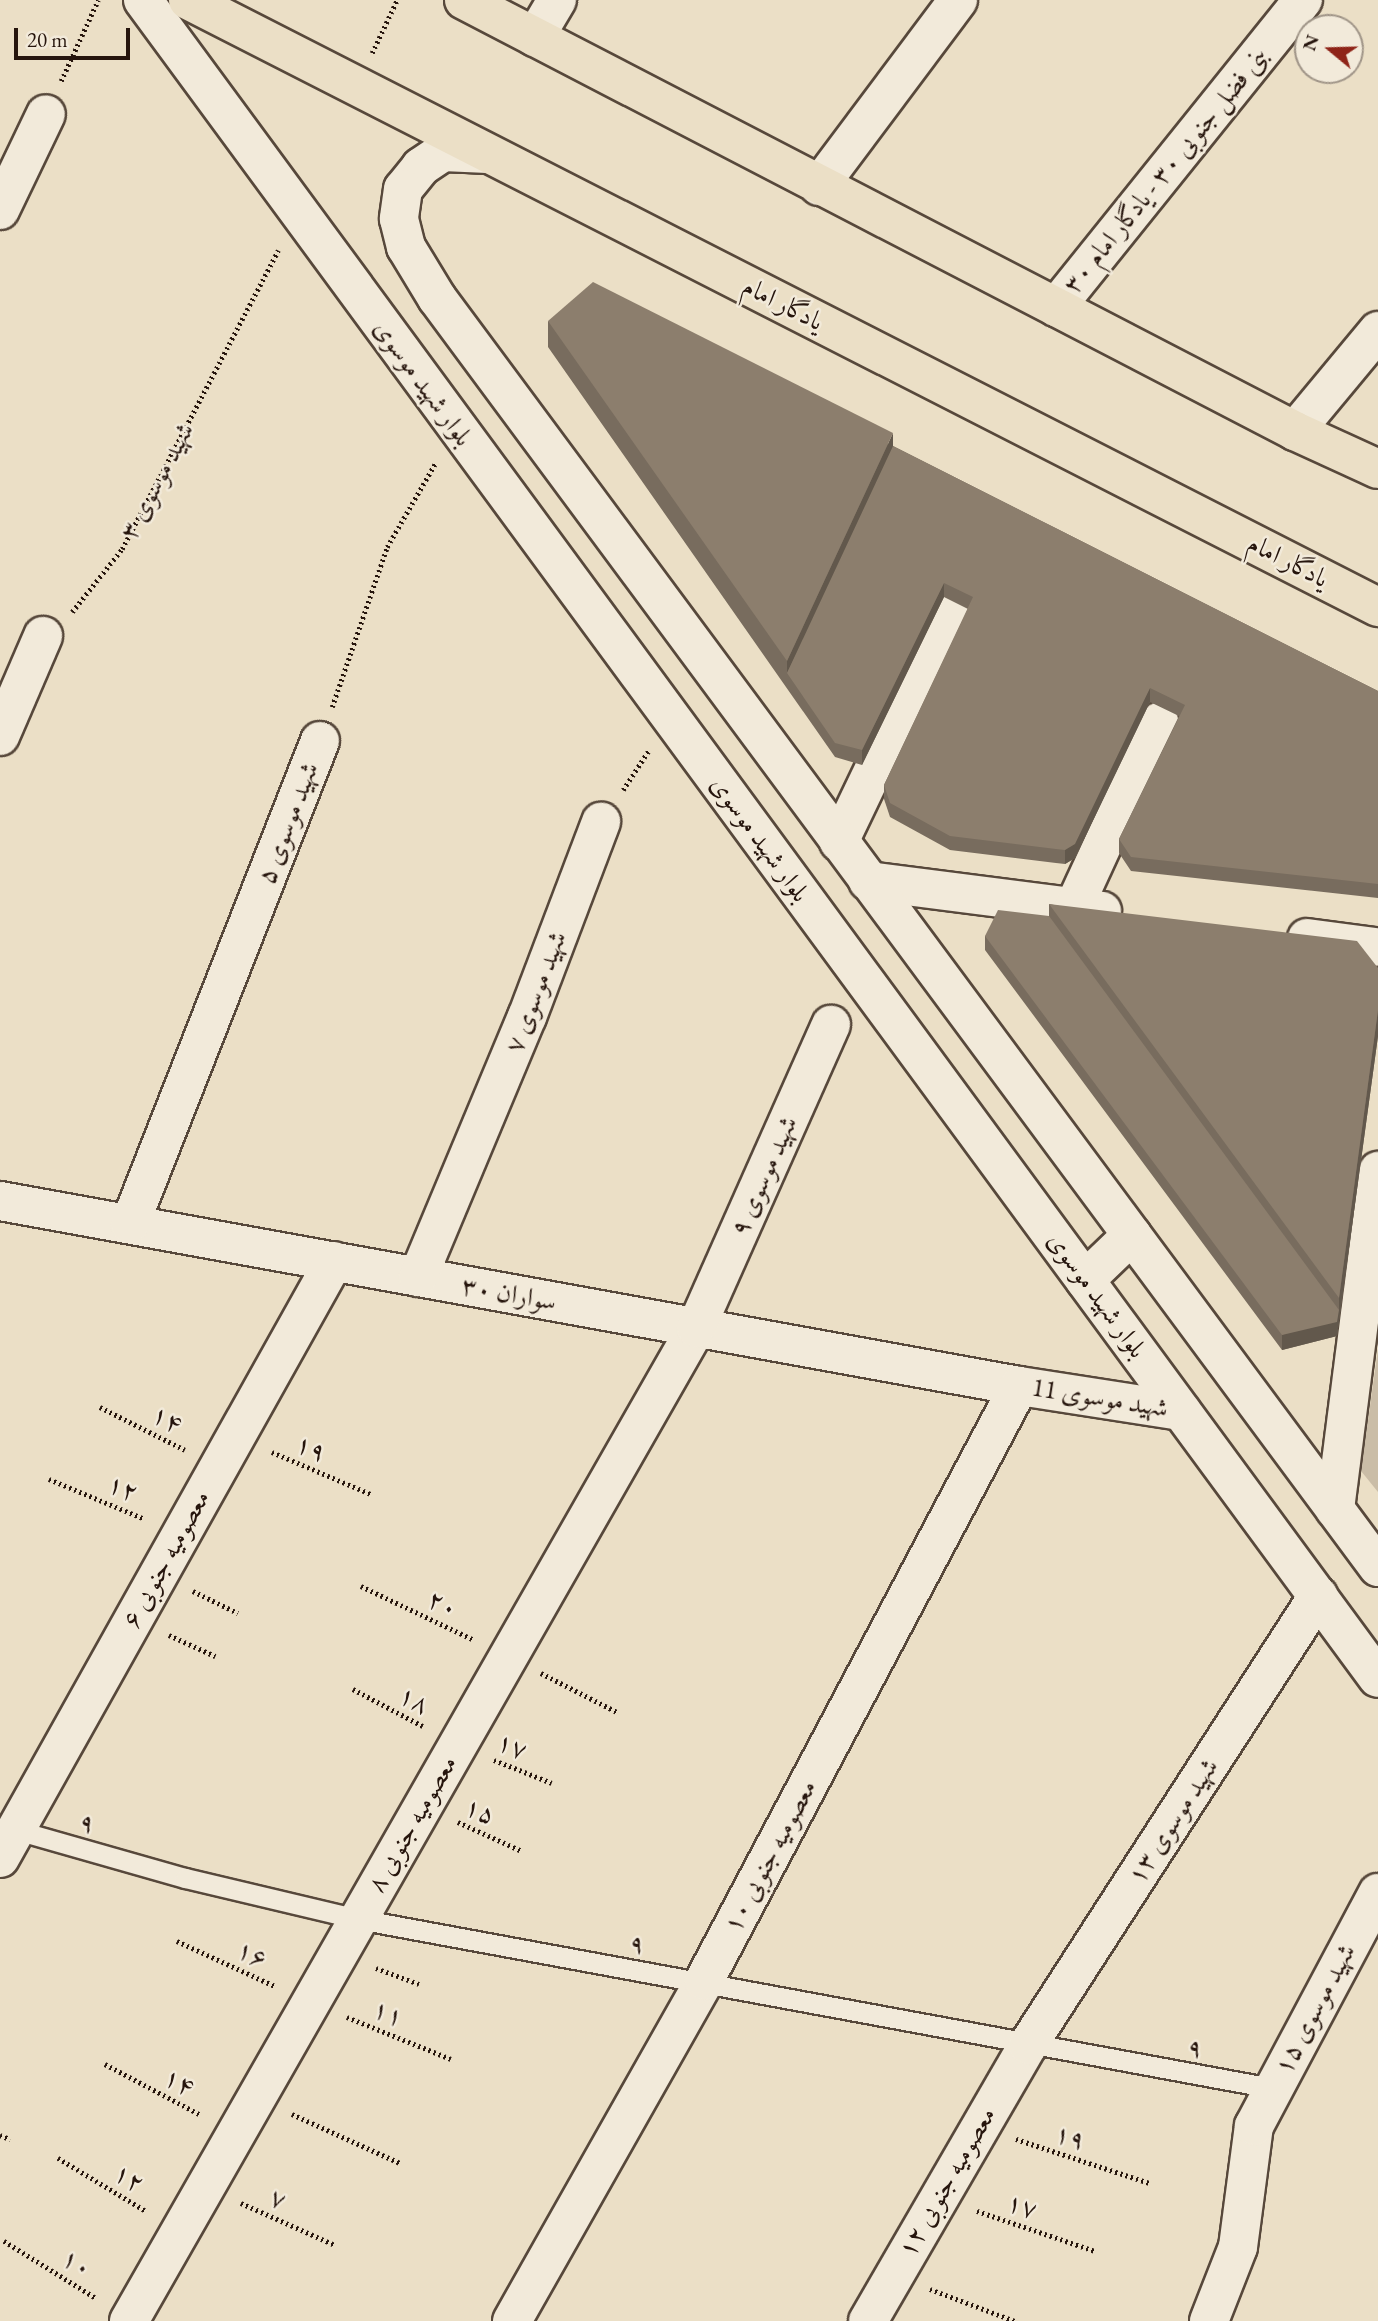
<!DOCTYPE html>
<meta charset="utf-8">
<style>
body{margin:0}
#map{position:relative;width:1378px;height:2321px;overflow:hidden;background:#ebdfc6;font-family:"EB Garamond",Amiri,serif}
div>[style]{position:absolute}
.green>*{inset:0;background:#cabda7}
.path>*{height:4.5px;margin-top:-2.25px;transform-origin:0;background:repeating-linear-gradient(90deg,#26150d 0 2px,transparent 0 5.5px)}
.roads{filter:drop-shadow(2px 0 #57483b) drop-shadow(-2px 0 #57483b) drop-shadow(0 2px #57483b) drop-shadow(0 -2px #57483b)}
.lane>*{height:19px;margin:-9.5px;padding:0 9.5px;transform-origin:9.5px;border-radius:9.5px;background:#f2eada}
.street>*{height:38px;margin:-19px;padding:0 19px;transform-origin:19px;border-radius:19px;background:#f2eada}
.secondary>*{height:38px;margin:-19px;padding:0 19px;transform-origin:19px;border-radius:19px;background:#f2eada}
.primary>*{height:38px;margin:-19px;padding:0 19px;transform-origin:19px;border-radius:19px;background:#ebdfc6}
.wall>*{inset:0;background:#786c5e}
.shaded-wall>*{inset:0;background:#62584c}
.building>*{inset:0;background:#8c7e6d}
span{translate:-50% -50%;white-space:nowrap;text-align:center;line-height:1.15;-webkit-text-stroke:5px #f2eada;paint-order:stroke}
.street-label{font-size:26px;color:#26150d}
.north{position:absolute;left:1294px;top:14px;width:70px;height:70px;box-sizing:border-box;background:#f2eada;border:2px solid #a09588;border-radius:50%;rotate:289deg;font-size:19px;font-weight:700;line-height:28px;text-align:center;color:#26150d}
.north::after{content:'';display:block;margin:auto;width:24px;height:32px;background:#8f2418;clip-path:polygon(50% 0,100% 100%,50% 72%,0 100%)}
.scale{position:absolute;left:14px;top:28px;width:116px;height:32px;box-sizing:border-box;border:4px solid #26150d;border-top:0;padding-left:9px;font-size:21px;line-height:24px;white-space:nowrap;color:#26150d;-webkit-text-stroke:5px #f2eada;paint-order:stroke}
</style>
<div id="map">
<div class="green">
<i style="clip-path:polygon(1378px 1349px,1378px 1492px,1361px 1471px)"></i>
</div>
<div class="path">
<i style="left:372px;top:53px;width:59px;rotate:-64.7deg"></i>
<i style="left:61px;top:81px;width:89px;rotate:-65.4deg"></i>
<i style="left:72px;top:612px;width:80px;rotate:-51.6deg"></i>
<i style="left:122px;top:549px;width:337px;rotate:-62.4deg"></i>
<i style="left:332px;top:707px;width:169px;rotate:-71deg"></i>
<i style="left:387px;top:547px;width:98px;rotate:-60deg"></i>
<i style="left:623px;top:790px;width:48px;rotate:-57deg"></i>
<i style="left:100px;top:1407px;width:95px;rotate:26.8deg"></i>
<i style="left:272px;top:1452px;width:108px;rotate:23deg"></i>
<i style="left:49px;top:1479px;width:104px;rotate:22.6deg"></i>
<i style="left:361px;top:1586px;width:125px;rotate:25.5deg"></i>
<i style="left:193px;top:1591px;width:50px;rotate:26.1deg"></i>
<i style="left:169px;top:1635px;width:51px;rotate:24.5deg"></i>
<i style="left:541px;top:1673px;width:85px;rotate:27.2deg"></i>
<i style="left:353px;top:1689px;width:79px;rotate:27.9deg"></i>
<i style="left:494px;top:1760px;width:62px;rotate:21.6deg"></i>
<i style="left:458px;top:1822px;width:70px;rotate:24.4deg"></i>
<i style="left:177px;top:1941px;width:108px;rotate:24.7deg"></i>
<i style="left:376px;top:1968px;width:46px;rotate:20.4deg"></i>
<i style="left:347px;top:2017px;width:112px;rotate:22deg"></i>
<i style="left:105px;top:2064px;width:109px;rotate:28deg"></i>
<i style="left:292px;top:2114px;width:119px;rotate:24.4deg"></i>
<i style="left:0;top:2135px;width:11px;rotate:22deg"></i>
<i style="left:1016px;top:2139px;width:141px;rotate:18.2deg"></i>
<i style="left:58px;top:2158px;width:103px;rotate:31.1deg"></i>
<i style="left:241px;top:2203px;width:103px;rotate:24.1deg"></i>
<i style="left:977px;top:2211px;width:125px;rotate:18.7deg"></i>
<i style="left:4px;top:2241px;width:108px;rotate:31.8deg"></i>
<i style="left:930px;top:2289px;width:91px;rotate:20.6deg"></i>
</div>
<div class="roads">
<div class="lane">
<i style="left:9px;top:1828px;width:183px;rotate:15.9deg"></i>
<i style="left:185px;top:1878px;width:178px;rotate:13.3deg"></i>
<i style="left:358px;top:1919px;width:929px;rotate:10.48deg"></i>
</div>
<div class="street">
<i style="left:535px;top:37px;width:43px;rotate:-59.3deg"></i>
<i style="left:819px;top:186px;width:232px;rotate:-53.2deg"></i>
<i style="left:0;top:210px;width:106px;rotate:-64.4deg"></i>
<i style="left:1056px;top:307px;width:394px;rotate:-51.2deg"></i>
<i style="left:1295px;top:431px;width:130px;rotate:-50.3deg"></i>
<i style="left:0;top:736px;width:109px;rotate:-66.7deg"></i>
<i style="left:839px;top:842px;width:257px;rotate:-64.4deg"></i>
<i style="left:868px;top:881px;width:236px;rotate:7.3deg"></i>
<i style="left:1074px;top:907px;width:204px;rotate:-65.3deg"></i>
<i style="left:1307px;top:938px;width:69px;rotate:7.5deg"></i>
<i style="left:0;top:1201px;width:1036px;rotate:10.29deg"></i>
<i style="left:1019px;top:1386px;width:164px;rotate:8.8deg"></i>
<i style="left:130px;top:1224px;width:519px;rotate:-68.53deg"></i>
<i style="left:418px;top:1277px;width:282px;rotate:-67.3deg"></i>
<i style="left:527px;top:1017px;width:209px;rotate:-69.2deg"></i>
<i style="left:1335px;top:1509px;width:341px;rotate:-82.7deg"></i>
<i style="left:0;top:1858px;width:684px;rotate:-60.77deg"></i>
<i style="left:129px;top:2321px;width:1143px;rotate:-60.27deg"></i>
<i style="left:696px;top:1328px;width:332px;rotate:-66deg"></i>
<i style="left:512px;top:2321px;width:390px;rotate:-60.5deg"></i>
<i style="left:704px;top:1981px;width:673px;rotate:-62.1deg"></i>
<i style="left:868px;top:2321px;width:319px;rotate:-59.9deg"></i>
<i style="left:1028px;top:2045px;width:535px;rotate:-57.14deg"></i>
<i style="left:1209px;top:2321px;width:79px;rotate:-68.6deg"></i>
<i style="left:1238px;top:2247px;width:122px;rotate:-82.5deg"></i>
<i style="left:1254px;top:2126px;width:264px;rotate:-62deg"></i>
</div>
<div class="secondary">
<i style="left:143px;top:0;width:2083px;rotate:53.65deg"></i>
<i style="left:488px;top:154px;width:45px;rotate:-177.5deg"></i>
<i style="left:443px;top:152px;width:27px;rotate:146deg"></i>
<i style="left:421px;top:167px;width:28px;rotate:129deg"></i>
<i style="left:403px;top:189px;width:30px;rotate:98deg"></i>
<i style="left:399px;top:219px;width:29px;rotate:76deg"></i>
<i style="left:406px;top:247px;width:60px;rotate:58.7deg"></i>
<i style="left:437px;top:298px;width:1580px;rotate:53.44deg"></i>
<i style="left:1085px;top:1280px;width:65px;rotate:-43.8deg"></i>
</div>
<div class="primary">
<i style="left:188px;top:0;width:1336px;rotate:27.03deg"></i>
<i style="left:464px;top:0;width:936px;rotate:27.41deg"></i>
<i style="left:1295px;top:431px;width:91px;rotate:24.6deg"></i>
</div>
</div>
<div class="wall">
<i style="clip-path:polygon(548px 321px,893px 446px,1378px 691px,1378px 898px,1131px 871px,1119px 853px,1119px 839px,1179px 716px,1150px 702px,1075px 858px,1065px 864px,950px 850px,890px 817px,884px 799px,884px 785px,968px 609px,944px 597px,862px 765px,835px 757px,548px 347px)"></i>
<i style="clip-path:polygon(1049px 904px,1378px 968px,1378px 1036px,1337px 1336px,1282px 1350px,985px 950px,985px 936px,1049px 916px)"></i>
</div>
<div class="shaded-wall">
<i style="clip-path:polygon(893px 433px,893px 460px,787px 673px,787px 661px)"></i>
<i style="clip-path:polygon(944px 583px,944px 597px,862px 765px,862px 750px)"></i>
<i style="clip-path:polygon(1150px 688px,1150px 702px,1075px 858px,1065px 864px,1065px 850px)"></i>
<i style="clip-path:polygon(1378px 1010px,1378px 1036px,1337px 1336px,1282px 1350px,1282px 1335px,1339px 1310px,1339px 1298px)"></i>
</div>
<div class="building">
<i style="clip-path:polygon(593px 282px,893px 433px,787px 661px,548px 321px)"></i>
<i style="clip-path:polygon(893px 446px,1378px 691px,1378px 884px,1131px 857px,1119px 839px,1185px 705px,1150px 688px,1075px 844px,1065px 850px,950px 836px,890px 803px,884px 785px,973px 597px,944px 583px,862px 750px,835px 743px,787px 673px)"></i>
<i style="clip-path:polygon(1049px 904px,1357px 941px,1378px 968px,1378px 1010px,1339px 1298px)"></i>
<i style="clip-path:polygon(998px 910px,1049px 916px,1339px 1310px,1337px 1322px,1282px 1335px,985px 936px)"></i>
</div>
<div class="street-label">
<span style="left:1166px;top:170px;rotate:-51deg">بنی فضل جنوبی ۳۰ - یادگار امام ۳۰</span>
<span style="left:783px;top:304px;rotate:27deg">یادگار امام</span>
<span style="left:423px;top:383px;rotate:54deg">بلوار شهید موسوی</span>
<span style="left:157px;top:481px;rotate:-62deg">شهید موسوی ۳</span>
<span style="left:1288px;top:561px;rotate:27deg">یادگار امام</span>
<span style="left:288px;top:823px;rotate:-69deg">شهید موسوی ۵</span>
<span style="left:760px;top:839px;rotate:54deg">بلوار شهید موسوی</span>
<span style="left:536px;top:992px;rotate:-69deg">شهید موسوی ۷</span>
<span style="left:764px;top:1176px;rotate:-66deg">شهید موسوی ۹</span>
<span style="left:509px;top:1294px;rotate:10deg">سواران ۳۰</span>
<span style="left:1097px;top:1295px;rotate:54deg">بلوار شهید موسوی</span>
<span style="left:1100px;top:1398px;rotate:9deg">شهید موسوی 11</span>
<span style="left:167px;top:1419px;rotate:27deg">۱۴</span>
<span style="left:311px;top:1448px;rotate:23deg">۱۹</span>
<span style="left:123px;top:1488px;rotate:23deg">۱۲</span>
<span style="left:166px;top:1559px;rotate:-61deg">معصومیه جنوبی ۶</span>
<span style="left:443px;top:1604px;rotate:26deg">۲۰</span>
<span style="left:414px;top:1700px;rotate:28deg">۱۸</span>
<span style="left:512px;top:1746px;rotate:22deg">۱۷</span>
<span style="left:480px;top:1811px;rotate:24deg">۱۵</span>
<span style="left:1173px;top:1821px;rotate:-57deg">شهید موسوی ۱۳</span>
<span style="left:87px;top:1823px;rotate:16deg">۹</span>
<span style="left:412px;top:1824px;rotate:-60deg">معصومیه جنوبی ۸</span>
<span style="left:770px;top:1856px;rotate:-62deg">معصومیه جنوبی ۱۰</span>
<span style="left:637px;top:1944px;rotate:9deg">۹</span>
<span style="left:252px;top:1954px;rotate:25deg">۱۶</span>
<span style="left:1315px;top:2009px;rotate:-62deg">شهید موسوی ۱۵</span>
<span style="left:388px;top:2013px;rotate:22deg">۱۱</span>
<span style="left:1195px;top:2048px;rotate:10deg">۹</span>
<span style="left:179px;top:2082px;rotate:28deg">۱۴</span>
<span style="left:1070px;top:2137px;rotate:18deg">۱۹</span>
<span style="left:129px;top:2178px;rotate:31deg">۱۲</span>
<span style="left:947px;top:2182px;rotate:-60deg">معصومیه جنوبی ۱۲</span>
<span style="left:278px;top:2199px;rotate:24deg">۷</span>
<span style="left:1022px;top:2206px;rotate:19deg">۱۷</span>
<span style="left:77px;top:2263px;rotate:31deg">۱۰</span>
</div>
<div class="north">N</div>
<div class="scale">20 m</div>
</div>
